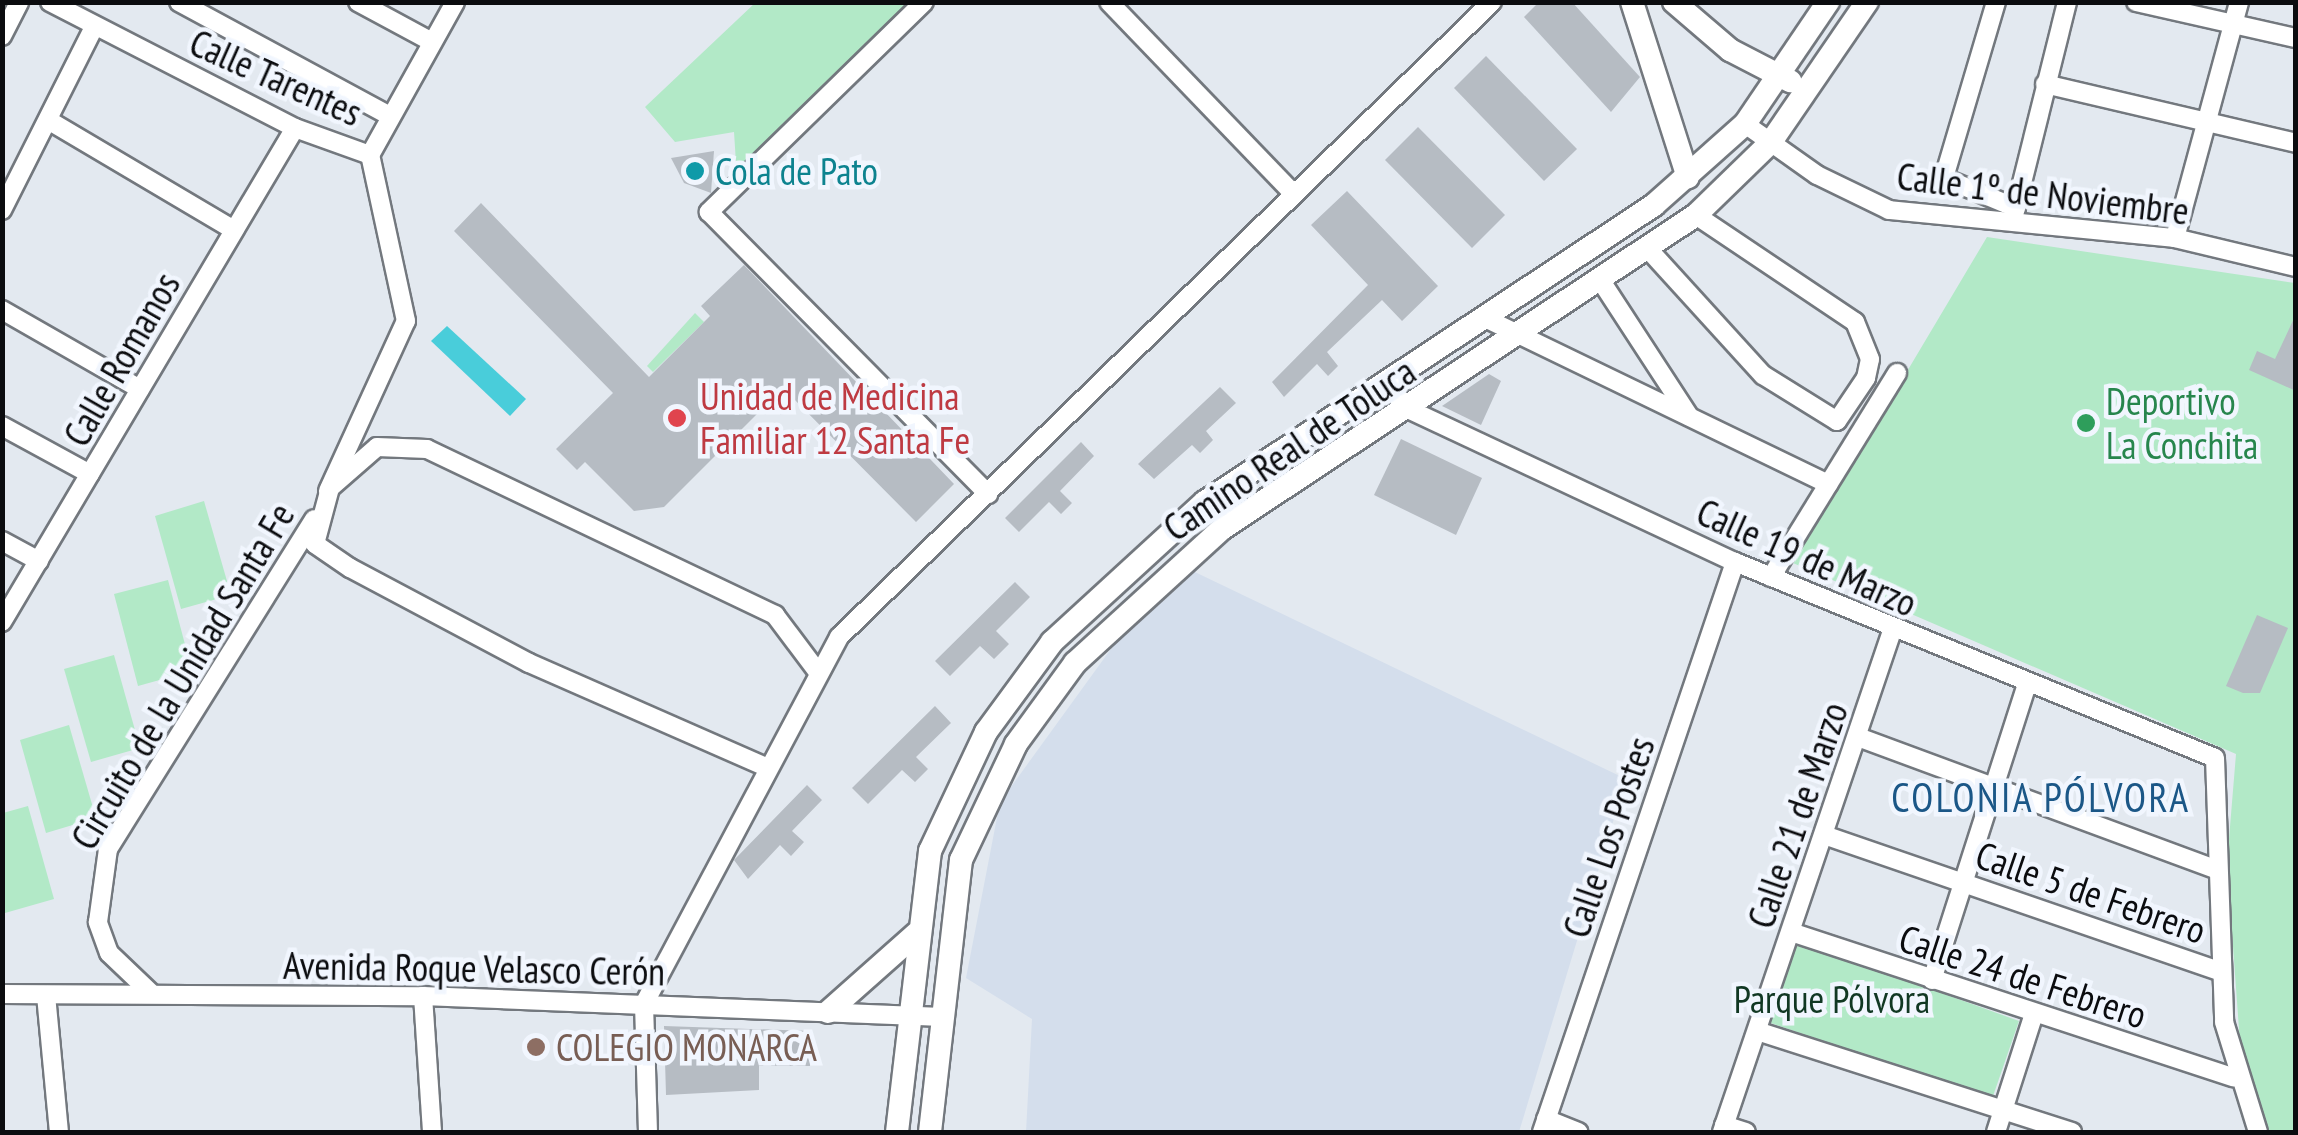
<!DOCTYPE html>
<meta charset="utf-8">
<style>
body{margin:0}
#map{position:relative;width:2298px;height:1135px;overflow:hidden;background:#e3e9f0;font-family:"PT Sans Narrow",sans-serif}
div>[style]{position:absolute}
.built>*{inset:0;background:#d4deec}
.green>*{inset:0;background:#b2e9c7}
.water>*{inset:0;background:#49cdda}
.building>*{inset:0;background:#b6bcc3}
.roads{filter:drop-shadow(2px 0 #73787e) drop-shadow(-2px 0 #73787e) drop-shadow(0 2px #73787e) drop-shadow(0 -2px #73787e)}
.street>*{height:18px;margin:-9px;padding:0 9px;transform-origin:9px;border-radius:9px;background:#fff}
.secondary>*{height:22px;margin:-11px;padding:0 11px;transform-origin:11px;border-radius:11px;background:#fff}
.dots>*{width:28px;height:28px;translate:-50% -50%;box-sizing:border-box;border:5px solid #f1f6fe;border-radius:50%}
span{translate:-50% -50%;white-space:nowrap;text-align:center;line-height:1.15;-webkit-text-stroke:9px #f1f6fe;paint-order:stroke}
.street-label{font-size:38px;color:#0b0c0f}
.culture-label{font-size:38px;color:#0d838f}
.left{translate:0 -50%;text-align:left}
.health-label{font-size:38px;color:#be3a42}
.leisure-label{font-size:38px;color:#27864d}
.park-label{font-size:38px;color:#113823}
.education-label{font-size:38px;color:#785e54}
.neighbourhood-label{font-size:40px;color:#1b5787;letter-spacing:2.5px}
.frame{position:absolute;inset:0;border:5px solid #0b0c0f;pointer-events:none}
</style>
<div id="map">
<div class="built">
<i style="clip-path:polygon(1174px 562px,1626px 779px,1519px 1132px,1026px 1132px,1032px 1019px,966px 978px,1000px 802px)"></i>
</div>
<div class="green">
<i style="clip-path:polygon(755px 3px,921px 3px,748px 169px,736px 163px,734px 132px,675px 142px,645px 107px)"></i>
<i style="clip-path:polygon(1987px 237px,2295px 283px,2295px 1132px,2268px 1132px,2242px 1071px,2227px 863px,2236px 754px,1793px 563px)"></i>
<i style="clip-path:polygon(695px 313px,704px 322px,653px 372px,647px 366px)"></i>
<i style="clip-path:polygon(204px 501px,231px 595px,181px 609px,155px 516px)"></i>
<i style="clip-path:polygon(168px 580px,192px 671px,138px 686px,114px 594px)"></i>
<i style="clip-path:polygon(114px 655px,140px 748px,91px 762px,64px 669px)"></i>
<i style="clip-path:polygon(69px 725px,96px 818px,46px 833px,20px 740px)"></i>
<i style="clip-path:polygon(28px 806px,54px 899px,5px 913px,3px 813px)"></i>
<i style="clip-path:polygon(1792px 939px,2019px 1021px,1992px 1099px,1765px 1021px)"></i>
</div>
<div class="water">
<i style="clip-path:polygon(447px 326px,526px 399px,510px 416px,431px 341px)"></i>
</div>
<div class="building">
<i style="clip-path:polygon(1539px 2px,1572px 2px,1640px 77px,1611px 112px,1524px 17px)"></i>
<i style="clip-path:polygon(1486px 56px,1577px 149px,1544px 181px,1454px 88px)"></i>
<i style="clip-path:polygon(1418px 127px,1505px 215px,1472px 248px,1385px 160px)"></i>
<i style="clip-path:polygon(714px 151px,711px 193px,684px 183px,671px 158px)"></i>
<i style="clip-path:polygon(1347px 191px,1438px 286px,1402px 321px,1382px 300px,1327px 352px,1338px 366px,1328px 376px,1317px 364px,1284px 397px,1272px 382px,1368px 285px,1311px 225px)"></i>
<i style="clip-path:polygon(481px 203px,649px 377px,710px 316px,701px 306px,744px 265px,954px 484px,916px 522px,783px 388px,664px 507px,634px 511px,585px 462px,577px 470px,556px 449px,613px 393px,454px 231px)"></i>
<i style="clip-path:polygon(2296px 314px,2296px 391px,2249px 370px,2257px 351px,2275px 359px)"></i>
<i style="clip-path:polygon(1489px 374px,1501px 381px,1481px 425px,1442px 406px)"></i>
<i style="clip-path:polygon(1220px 387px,1236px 403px,1206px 431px,1213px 440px,1200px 453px,1192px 445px,1154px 479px,1138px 464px)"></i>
<i style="clip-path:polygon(1401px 439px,1482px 478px,1456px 535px,1374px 495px)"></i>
<i style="clip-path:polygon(1081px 442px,1094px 456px,1060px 491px,1072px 503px,1061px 514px,1049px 502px,1019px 532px,1005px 518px)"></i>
<i style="clip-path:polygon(1015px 582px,1030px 597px,996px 631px,1009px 644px,994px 659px,980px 646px,950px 676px,935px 661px)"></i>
<i style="clip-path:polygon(2257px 615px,2288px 628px,2260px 693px,2243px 693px,2226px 686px)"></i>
<i style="clip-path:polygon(935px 706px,951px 723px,916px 757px,928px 769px,915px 782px,902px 770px,868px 804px,852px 788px)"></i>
<i style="clip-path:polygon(807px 785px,822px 800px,792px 831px,804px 842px,791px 856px,780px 845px,748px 879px,734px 860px)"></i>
<i style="clip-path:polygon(664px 1026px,810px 1031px,810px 1066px,759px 1066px,759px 1090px,666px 1095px)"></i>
</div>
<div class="roads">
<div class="street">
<i style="left:50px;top:2px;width:276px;rotate:27.2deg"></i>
<i style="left:295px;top:128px;width:80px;rotate:19.8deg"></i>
<i style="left:179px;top:2px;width:238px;rotate:28.4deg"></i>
<i style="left:358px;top:2px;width:84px;rotate:28.4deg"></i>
<i style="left:924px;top:2px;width:301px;rotate:135.7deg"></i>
<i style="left:709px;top:212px;width:397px;rotate:45.3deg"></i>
<i style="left:1109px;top:2px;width:262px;rotate:46.1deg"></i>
<i style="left:1996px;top:2px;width:184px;rotate:106.5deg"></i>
<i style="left:1944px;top:178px;width:78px;rotate:22.6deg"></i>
<i style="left:2136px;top:2px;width:164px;rotate:12.7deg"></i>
<i style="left:2px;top:36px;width:38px;rotate:-63deg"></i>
<i style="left:2045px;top:84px;width:258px;rotate:13.2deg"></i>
<i style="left:48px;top:120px;width:216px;rotate:30.6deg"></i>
<i style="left:1745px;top:124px;width:88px;rotate:35.3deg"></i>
<i style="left:1817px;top:175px;width:80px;rotate:25.9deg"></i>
<i style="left:1889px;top:210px;width:287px;rotate:5.6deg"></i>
<i style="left:2175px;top:238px;width:124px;rotate:13.5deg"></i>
<i style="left:370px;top:155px;width:175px;rotate:-60.9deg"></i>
<i style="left:2px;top:210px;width:205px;rotate:-63.3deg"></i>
<i style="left:2014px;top:215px;width:219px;rotate:-76deg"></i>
<i style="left:2175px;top:238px;width:245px;rotate:-74.8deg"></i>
<i style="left:1650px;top:251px;width:168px;rotate:47.7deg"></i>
<i style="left:1763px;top:375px;width:87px;rotate:31.9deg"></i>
<i style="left:1837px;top:421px;width:52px;rotate:-56deg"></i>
<i style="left:1866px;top:378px;width:19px;rotate:-78deg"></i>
<i style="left:1870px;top:359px;width:40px;rotate:-112deg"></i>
<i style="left:1855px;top:322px;width:192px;rotate:-146.1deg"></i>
<i style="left:1603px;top:284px;width:158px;rotate:56.9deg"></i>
<i style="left:2px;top:310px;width:159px;rotate:29.8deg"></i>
<i style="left:1489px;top:320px;width:377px;rotate:25.8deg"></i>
<i style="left:1388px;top:387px;width:32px;rotate:46deg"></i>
<i style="left:1410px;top:410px;width:359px;rotate:25.1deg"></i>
<i style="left:1735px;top:562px;width:518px;rotate:22.21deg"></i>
<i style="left:2215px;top:758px;width:264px;rotate:88deg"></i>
<i style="left:2224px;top:1022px;width:115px;rotate:72.8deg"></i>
<i style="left:2px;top:426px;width:100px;rotate:28.6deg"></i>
<i style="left:328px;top:491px;width:187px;rotate:-65.4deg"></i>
<i style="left:406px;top:321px;width:170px;rotate:-102.2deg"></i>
<i style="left:2px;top:541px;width:42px;rotate:28.4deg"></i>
<i style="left:1771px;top:577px;width:240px;rotate:-58.3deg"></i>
<i style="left:2px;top:622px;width:574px;rotate:-59.33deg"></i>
<i style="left:1858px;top:737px;width:381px;rotate:20.3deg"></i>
<i style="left:766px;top:767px;width:259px;rotate:-156.3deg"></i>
<i style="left:529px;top:663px;width:203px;rotate:-152deg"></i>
<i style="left:350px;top:568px;width:42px;rotate:-145.6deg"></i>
<i style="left:315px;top:544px;width:58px;rotate:-75deg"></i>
<i style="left:330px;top:488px;width:62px;rotate:-41.1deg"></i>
<i style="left:377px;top:447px;width:50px;rotate:2.3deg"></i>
<i style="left:427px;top:449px;width:386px;rotate:25.5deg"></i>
<i style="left:775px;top:615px;width:70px;rotate:53.1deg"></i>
<i style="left:1824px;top:835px;width:420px;rotate:19deg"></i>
<i style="left:1791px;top:932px;width:466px;rotate:18.2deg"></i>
<i style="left:1932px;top:980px;width:308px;rotate:-72.2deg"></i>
<i style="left:2px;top:994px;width:421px;rotate:0.3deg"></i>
<i style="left:423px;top:996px;width:520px;rotate:2.31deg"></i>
<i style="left:152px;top:994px;width:59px;rotate:-136.4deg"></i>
<i style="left:109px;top:953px;width:33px;rotate:-110deg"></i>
<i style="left:98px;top:922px;width:74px;rotate:-82.2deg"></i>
<i style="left:108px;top:849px;width:389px;rotate:-58deg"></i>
<i style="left:46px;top:995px;width:138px;rotate:84.6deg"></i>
<i style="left:423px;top:996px;width:136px;rotate:86.2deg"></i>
<i style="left:1757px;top:1031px;width:331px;rotate:17.8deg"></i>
<i style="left:1546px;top:1119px;width:35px;rotate:22deg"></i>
<i style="left:1724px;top:1125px;width:23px;rotate:18deg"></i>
<i style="left:648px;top:1132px;width:128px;rotate:-91.8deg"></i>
<i style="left:644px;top:1004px;width:416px;rotate:-62deg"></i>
<i style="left:839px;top:637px;width:911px;rotate:-44.2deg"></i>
<i style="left:1542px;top:1132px;width:602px;rotate:-71.29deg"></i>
<i style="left:1722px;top:1132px;width:529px;rotate:-71.26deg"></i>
<i style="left:1996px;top:1132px;width:121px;rotate:-72.2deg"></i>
</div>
<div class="secondary">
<i style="left:1632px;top:2px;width:184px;rotate:72.3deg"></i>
<i style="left:1674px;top:2px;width:74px;rotate:40.6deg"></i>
<i style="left:1730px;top:50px;width:68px;rotate:27.3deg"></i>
<i style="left:828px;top:1012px;width:119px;rotate:-41.6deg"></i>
<i style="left:897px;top:1132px;width:283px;rotate:-83.3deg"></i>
<i style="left:930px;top:851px;width:132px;rotate:-64.8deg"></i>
<i style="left:986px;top:732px;width:112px;rotate:-53.7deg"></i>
<i style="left:1052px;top:642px;width:207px;rotate:-42.5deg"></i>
<i style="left:1205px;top:502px;width:538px;rotate:-33.48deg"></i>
<i style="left:1654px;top:205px;width:122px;rotate:-41.7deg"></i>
<i style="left:1745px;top:124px;width:148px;rotate:-55.8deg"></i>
<i style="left:930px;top:1132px;width:274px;rotate:-83.5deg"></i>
<i style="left:961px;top:860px;width:128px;rotate:-64.6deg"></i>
<i style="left:1016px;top:744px;width:100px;rotate:-53.9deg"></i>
<i style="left:1075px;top:663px;width:200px;rotate:-42.4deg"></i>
<i style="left:1223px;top:528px;width:567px;rotate:-33.49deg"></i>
<i style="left:1696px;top:215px;width:105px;rotate:-44.2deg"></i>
<i style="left:1771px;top:142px;width:170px;rotate:-55.6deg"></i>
</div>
</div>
<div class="dots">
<i style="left:695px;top:171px;background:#0f9aa8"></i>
<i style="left:677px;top:418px;background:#e0444e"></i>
<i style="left:2086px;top:423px;background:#2e9e5b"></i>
<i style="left:536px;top:1047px;background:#8d6e63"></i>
</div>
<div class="street-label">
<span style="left:276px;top:77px;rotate:24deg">Calle Tarentes</span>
<span style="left:2043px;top:193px;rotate:7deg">Calle 1º de Noviembre</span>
<span style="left:121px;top:359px;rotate:-60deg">Calle Romanos</span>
<span style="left:1289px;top:449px;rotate:-34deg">Camino Real de Toluca</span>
<span style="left:1807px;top:557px;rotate:24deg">Calle 19 de Marzo</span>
<span style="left:182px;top:676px;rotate:-59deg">Circuito de la Unidad Santa Fe</span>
<span style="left:1797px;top:815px;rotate:-71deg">Calle 21 de Marzo</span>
<span style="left:1608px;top:837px;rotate:-71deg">Calle Los Postes</span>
<span style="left:2091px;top:892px;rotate:19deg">Calle 5 de Febrero</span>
<span style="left:474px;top:968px;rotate:1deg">Avenida Roque Velasco Cerón</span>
<span style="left:2023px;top:976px;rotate:18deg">Calle 24 de Febrero</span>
</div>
<div class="culture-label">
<span class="left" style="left:715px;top:171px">Cola de Pato</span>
</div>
<div class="health-label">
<span class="left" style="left:700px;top:418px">Unidad de Medicina<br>Familiar 12 Santa Fe</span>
</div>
<div class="leisure-label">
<span class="left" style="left:2106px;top:423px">Deportivo<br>La Conchita</span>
</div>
<div class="park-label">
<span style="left:1832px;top:999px">Parque Pólvora</span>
</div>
<div class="education-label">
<span class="left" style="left:556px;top:1047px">COLEGIO MONARCA</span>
</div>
<div class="neighbourhood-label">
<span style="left:2041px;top:797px">COLONIA PÓLVORA</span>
</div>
<div class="frame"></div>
</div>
